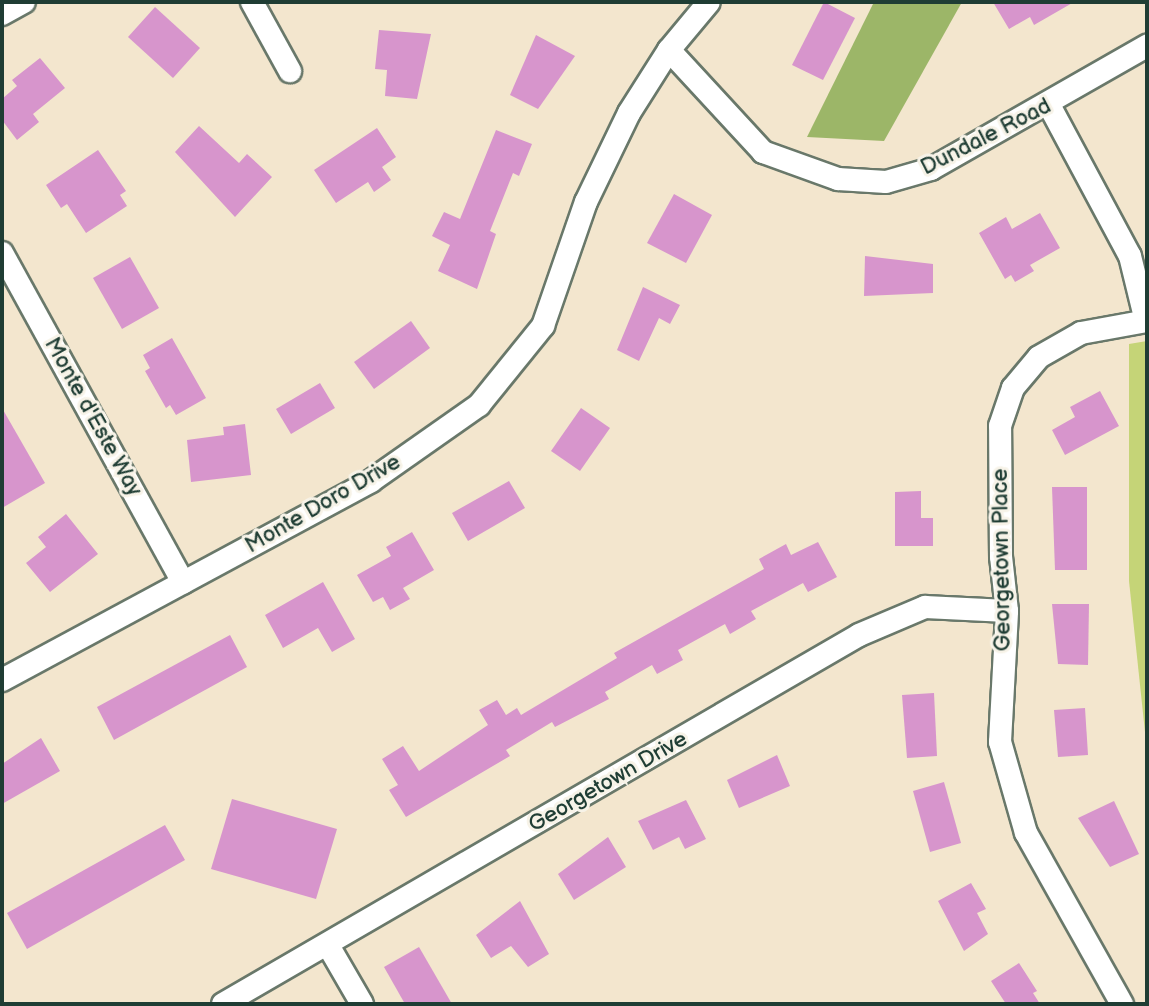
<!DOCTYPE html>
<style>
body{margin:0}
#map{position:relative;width:1149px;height:1006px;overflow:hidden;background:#f3e6ce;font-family:"Balsamiq Sans",sans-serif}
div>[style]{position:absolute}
.green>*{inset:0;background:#c5d477}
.forest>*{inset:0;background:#9cb668}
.building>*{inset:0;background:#d795cc}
.roads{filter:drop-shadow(2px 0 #69786a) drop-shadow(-2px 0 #69786a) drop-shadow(0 2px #69786a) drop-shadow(0 -2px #69786a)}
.minor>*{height:22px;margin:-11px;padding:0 11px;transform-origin:11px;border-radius:11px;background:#fff}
span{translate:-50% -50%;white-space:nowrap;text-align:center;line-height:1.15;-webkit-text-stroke:6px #f7f3e8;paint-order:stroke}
.street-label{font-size:22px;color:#1f3d34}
.frame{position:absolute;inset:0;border:4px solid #1f3d34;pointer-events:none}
</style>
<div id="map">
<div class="green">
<i style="clip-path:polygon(1147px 341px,1147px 751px,1129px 581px,1129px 344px)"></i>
</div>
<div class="forest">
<i style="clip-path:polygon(874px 2px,962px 2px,884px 141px,807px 137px)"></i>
</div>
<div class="building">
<i style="clip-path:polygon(824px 2px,855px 18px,823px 80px,792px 65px)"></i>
<i style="clip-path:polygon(993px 2px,1074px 2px,1034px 25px,1030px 17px,1009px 29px)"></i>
<i style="clip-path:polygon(155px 7px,200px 48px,173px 78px,128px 37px)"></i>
<i style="clip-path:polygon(379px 30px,431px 34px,417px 99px,385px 96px,387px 70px,375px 69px)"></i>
<i style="clip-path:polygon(536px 35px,575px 56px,538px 109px,510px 95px)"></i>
<i style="clip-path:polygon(40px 58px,65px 88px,33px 114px,39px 122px,17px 140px,2px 120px,2px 99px,17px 86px,12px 80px)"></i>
<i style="clip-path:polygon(199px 126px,239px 163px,247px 154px,272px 177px,235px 217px,175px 152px)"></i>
<i style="clip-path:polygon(377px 128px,396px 157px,382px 167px,391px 180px,374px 192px,368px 182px,336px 203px,314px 170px)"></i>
<i style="clip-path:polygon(496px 130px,532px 144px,519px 176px,513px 173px,490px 231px,496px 234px,477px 289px,438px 271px,450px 245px,432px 236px,444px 212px,460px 219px)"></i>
<i style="clip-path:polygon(98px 150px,126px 191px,120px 195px,127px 206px,86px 233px,67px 204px,61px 208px,46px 185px)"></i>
<i style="clip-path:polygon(674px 194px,712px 215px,686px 263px,647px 243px)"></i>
<i style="clip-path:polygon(1040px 213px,1060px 248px,1030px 265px,1034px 271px,1015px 282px,1011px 275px,1005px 279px,979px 233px,1006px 217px,1012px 229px)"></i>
<i style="clip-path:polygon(865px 256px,933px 264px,933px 293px,864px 296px)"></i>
<i style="clip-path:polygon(130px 257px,159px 308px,122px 329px,93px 278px)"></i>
<i style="clip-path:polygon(643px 287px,680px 305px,670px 324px,659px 318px,639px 361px,617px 350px)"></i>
<i style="clip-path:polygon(411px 321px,430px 348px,374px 389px,354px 362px)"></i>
<i style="clip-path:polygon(172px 338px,206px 398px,176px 415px,170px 405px,166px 408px,145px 371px,150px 368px,143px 355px)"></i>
<i style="clip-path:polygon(320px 383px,335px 408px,291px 434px,276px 409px)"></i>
<i style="clip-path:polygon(1100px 391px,1119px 426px,1065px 455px,1052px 430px,1075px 417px,1070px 407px)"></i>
<i style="clip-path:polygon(2px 408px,45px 483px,2px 508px)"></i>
<i style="clip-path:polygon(581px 408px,610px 428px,580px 471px,551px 451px)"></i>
<i style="clip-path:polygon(245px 424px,251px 475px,191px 482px,187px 440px,224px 435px,223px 427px)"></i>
<i style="clip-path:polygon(509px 481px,525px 508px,468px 541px,452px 513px)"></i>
<i style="clip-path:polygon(1052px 487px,1087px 487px,1087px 570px,1055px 570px)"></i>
<i style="clip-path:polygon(921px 491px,921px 518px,933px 518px,933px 546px,895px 546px,895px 492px)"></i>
<i style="clip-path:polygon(66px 514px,98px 554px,50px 592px,26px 563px,46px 547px,38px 537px)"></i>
<i style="clip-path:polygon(412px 532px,434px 570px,403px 588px,410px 599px,390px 610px,383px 597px,373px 602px,357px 575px,391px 556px,386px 547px)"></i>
<i style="clip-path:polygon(818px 542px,837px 577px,808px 592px,803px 583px,751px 611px,756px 619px,730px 634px,725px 624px,678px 650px,683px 660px,657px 674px,652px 665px,605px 692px,609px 699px,555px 727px,552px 722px,506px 750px,510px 756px,406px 817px,389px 790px,398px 785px,382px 759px,403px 746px,419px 771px,488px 725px,479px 710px,497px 700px,506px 715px,517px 708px,521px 715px,617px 658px,614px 653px,764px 569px,759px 559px,786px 544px,791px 555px)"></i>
<i style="clip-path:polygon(323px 582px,355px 639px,332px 652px,318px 628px,283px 648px,265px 615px)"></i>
<i style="clip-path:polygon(1052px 604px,1089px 604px,1088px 665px,1058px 664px)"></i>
<i style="clip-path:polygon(230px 635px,247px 667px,114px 740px,97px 707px)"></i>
<i style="clip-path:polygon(934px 693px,937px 756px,907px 758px,902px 695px)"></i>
<i style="clip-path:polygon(1085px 708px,1088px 755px,1058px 757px,1054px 710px)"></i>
<i style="clip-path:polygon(41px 738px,60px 771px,2px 804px,2px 764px)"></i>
<i style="clip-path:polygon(777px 755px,790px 786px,739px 808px,727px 780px)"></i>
<i style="clip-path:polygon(944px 782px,961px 843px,930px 852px,913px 791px)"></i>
<i style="clip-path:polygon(232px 799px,337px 829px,316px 899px,211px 869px)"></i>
<i style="clip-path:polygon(686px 800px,706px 839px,685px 849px,679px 837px,653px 850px,638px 821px)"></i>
<i style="clip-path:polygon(1114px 801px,1139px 854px,1110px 867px,1078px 818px)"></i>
<i style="clip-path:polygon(165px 825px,185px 860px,27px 949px,7px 913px)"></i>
<i style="clip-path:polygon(608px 837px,626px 867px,574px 900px,558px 874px)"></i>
<i style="clip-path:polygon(971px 883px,986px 909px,977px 913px,988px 934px,964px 951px,938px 901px)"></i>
<i style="clip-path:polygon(520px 901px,549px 954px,528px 967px,511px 946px,491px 958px,476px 935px)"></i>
<i style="clip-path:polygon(419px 947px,452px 1004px,405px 1004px,384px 967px)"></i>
<i style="clip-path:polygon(1019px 963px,1037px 991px,1033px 993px,1040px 1004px,1006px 1004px,991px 981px)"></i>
</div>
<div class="roads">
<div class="minor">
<i style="left:252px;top:2px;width:79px;rotate:61.2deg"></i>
<i style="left:2px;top:14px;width:25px;rotate:-29deg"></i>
<i style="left:669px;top:50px;width:139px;rotate:47.3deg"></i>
<i style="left:763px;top:152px;width:80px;rotate:19.8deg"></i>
<i style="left:838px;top:179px;width:48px;rotate:3.6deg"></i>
<i style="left:886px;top:182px;width:47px;rotate:-16.1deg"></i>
<i style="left:931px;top:169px;width:249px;rotate:-29.7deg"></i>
<i style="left:1049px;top:105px;width:171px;rotate:61.8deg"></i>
<i style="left:1130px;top:256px;width:67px;rotate:76.2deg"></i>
<i style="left:2px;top:253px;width:376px;rotate:61.2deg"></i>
<i style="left:2px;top:680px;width:419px;rotate:-28.3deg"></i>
<i style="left:371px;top:481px;width:132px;rotate:-35.1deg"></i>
<i style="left:479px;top:405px;width:102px;rotate:-51deg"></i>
<i style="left:543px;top:326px;width:131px;rotate:-70.9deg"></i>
<i style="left:586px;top:202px;width:99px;rotate:-64.2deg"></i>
<i style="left:629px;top:113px;width:75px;rotate:-57.6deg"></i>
<i style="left:669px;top:50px;width:62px;rotate:-50.2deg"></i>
<i style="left:329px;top:947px;width:66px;rotate:59.9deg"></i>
<i style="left:223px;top:1004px;width:735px;rotate:-30.12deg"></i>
<i style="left:859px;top:635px;width:72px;rotate:-23deg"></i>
<i style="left:925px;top:607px;width:82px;rotate:2.8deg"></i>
<i style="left:1122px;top:1004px;width:196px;rotate:-119.3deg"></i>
<i style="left:1026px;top:833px;width:95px;rotate:-105.9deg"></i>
<i style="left:1000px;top:742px;width:131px;rotate:-86.9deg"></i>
<i style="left:1007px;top:611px;width:54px;rotate:-96.3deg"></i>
<i style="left:1001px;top:557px;width:131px;rotate:-90.4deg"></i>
<i style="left:1000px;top:426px;width:40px;rotate:-71.1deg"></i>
<i style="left:1013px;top:388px;width:40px;rotate:-50deg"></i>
<i style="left:1039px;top:357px;width:48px;rotate:-29.7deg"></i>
<i style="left:1081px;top:333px;width:67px;rotate:-10.3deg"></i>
</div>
</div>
<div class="street-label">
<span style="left:986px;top:137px;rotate:-27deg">Dundale Road</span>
<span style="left:93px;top:417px;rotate:61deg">Monte d'Este Way</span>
<span style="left:323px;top:504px;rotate:-30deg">Monte Doro Drive</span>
<span style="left:1002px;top:560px;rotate:-91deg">Georgetown Place</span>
<span style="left:608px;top:782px;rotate:-30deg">Georgetown Drive</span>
</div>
<div class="frame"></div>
</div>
